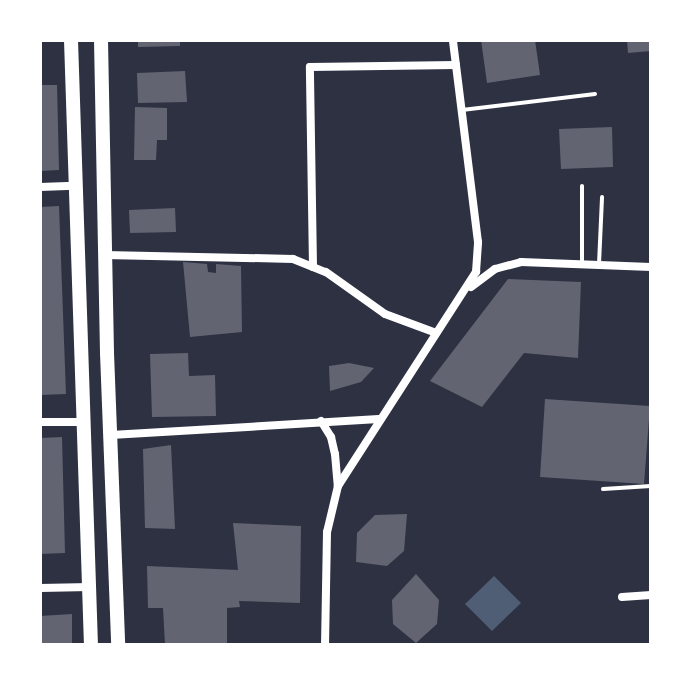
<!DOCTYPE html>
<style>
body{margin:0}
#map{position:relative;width:691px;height:685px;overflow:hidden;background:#2d3142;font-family:Jost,sans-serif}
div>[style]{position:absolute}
.water>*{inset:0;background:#4f5d75}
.building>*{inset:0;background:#626471}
.service>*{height:4px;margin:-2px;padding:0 2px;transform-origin:2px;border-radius:2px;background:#fff}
.minor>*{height:8px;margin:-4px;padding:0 4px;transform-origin:4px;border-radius:4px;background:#fff}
.primary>*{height:14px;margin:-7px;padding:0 7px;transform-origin:7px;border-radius:7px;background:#fff}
span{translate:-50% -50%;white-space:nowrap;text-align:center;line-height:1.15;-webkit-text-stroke:7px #fff;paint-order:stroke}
.frame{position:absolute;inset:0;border:42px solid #fff;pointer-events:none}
</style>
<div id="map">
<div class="water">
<i style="clip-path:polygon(494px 576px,521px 603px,492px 631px,465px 604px)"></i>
</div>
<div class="building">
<i style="clip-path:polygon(138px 40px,180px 40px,180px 46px,138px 47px)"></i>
<i style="clip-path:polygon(481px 40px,535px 40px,540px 75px,487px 83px)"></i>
<i style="clip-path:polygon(627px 40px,651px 40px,651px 51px,628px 53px)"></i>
<i style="clip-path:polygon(185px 71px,187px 102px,138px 103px,137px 73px)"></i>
<i style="clip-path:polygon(40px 85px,57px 85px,59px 170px,40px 171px)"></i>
<i style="clip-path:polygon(135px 107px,167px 108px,167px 140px,157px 140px,156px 160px,134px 160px)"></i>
<i style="clip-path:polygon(612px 127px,613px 167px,561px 169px,559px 129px)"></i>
<i style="clip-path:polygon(59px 206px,66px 394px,40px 395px,40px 207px)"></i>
<i style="clip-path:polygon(175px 208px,176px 232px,130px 233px,129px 210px)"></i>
<i style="clip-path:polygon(183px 262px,207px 264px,208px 272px,216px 273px,216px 264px,241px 266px,242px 332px,190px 337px)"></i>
<i style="clip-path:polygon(508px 279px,581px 282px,578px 358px,524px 353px,482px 407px,430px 381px)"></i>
<i style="clip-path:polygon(188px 353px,189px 376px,215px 375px,216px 416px,152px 417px,150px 354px)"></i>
<i style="clip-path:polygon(349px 363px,374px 368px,361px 382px,330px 391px,329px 366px)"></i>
<i style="clip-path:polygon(545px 399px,650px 406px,644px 484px,540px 477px)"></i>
<i style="clip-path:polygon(62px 437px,65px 553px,40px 554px,40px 438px)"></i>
<i style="clip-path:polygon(171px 445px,175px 529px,145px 528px,143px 449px)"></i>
<i style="clip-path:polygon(407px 514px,404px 551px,387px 566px,356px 562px,357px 533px,375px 515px)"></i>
<i style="clip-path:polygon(233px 523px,301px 526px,300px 603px,239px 601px,240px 607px,227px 608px,227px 645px,165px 645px,163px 608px,148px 608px,147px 566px,238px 570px)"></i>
<i style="clip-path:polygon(416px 574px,439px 600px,437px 624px,416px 643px,393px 624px,392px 600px)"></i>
<i style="clip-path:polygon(72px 614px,72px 645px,40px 645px,40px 616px)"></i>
</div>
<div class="service">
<i style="left:462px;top:110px;width:134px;rotate:-6.9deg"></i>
<i style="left:582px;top:264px;width:78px;rotate:-90deg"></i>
<i style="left:599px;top:264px;width:67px;rotate:-87.4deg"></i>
<i style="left:603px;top:489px;width:48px;rotate:-3.6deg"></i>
</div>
<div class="minor">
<i style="left:40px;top:187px;width:34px;rotate:-2deg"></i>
<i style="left:105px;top:255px;width:188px;rotate:1.2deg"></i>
<i style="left:293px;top:259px;width:35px;rotate:22deg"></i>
<i style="left:326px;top:272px;width:72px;rotate:35.4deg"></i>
<i style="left:385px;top:314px;width:54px;rotate:20.4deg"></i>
<i style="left:313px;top:267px;width:200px;rotate:-90.9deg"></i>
<i style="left:310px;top:67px;width:146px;rotate:-0.8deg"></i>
<i style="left:471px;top:287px;width:30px;rotate:-37deg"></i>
<i style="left:495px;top:269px;width:27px;rotate:-15deg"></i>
<i style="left:521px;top:262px;width:130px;rotate:2.2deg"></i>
<i style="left:321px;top:421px;width:19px;rotate:58deg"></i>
<i style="left:331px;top:437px;width:17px;rotate:77deg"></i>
<i style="left:335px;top:454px;width:32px;rotate:85deg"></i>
<i style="left:338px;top:486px;width:47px;rotate:103.4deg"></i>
<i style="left:327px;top:532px;width:113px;rotate:91deg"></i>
<i style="left:40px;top:422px;width:42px"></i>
<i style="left:111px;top:435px;width:268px;rotate:-3.4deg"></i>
<i style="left:338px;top:486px;width:255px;rotate:-57.2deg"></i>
<i style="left:476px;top:272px;width:30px;rotate:-86deg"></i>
<i style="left:478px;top:242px;width:204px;rotate:-97.1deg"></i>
<i style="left:40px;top:588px;width:50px;rotate:-1.1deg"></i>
<i style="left:622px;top:597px;width:29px;rotate:-4deg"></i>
</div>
<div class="primary">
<i style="left:71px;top:40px;width:605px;rotate:88.11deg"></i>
<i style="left:101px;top:40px;width:313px;rotate:88.9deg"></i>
<i style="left:107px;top:353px;width:292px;rotate:87.8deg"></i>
</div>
<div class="frame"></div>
</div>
